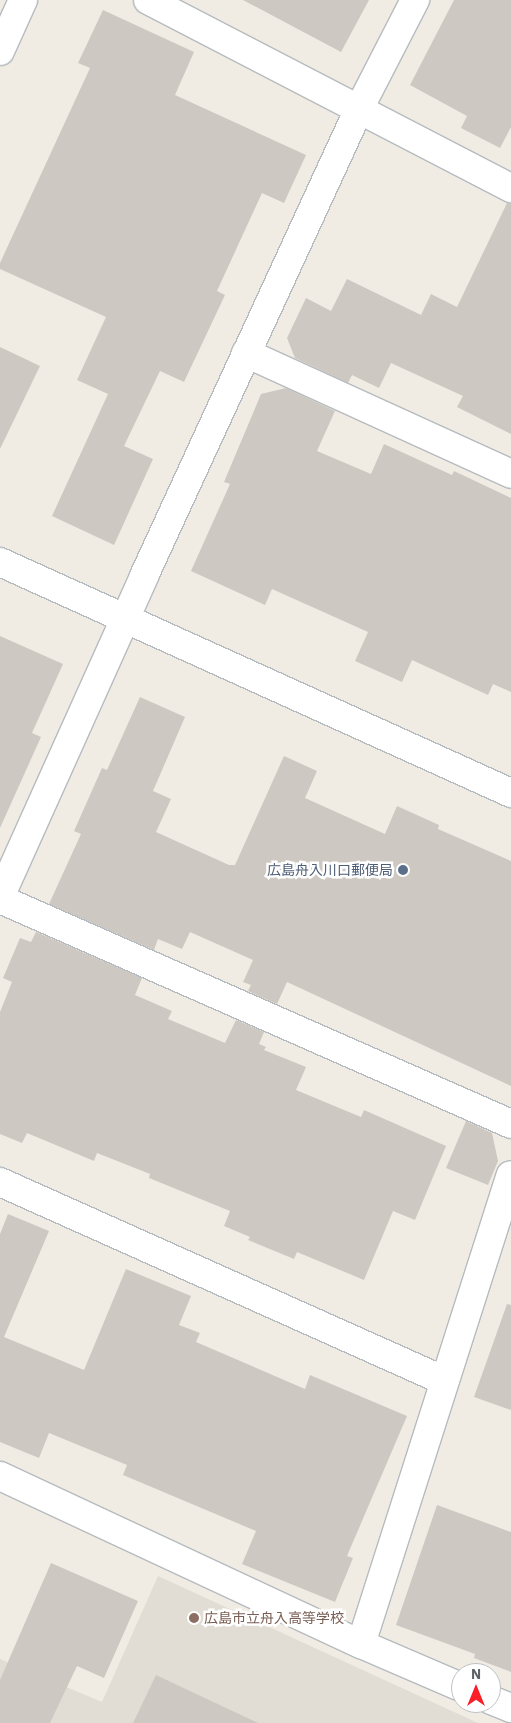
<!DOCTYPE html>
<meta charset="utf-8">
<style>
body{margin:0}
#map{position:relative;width:511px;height:1723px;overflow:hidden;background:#f0ece3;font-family:"IBM Plex Sans","Noto Sans JP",sans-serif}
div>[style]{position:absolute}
.education>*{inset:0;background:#e2ddd4}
.building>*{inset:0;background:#cdc9c2}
.roads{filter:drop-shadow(1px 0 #b6bbbf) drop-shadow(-1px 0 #b6bbbf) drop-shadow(0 1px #b6bbbf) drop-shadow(0 -1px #b6bbbf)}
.street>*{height:28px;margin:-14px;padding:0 14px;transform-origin:14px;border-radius:14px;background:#fff}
.secondary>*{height:28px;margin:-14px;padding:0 14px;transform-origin:14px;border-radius:14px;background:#fff}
.dots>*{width:14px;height:14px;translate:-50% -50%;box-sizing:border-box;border:2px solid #fff;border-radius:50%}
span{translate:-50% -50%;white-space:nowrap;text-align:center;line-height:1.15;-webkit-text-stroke:5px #fff;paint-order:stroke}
.service-label{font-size:14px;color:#4e5e75}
.right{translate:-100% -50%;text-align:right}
.education-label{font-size:14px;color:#785e54}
.left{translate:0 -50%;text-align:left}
.north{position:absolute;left:451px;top:1663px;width:50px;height:50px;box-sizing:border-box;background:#fff;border:1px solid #bdc0c2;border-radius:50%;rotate:0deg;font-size:14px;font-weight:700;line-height:20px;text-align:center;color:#5b6166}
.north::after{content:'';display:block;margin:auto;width:18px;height:22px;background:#fb1e29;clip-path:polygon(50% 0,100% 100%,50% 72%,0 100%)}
</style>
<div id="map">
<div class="education">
<i style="clip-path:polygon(158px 1576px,478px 1723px,0 1723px,0 1659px,102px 1702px)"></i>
</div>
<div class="building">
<i style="clip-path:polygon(243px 0,369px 0,341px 52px)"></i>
<i style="clip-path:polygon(454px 0,511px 0,511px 127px,500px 148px,461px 128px,467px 116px,410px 85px)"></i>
<i style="clip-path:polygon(103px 10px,194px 52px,175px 95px,306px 155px,284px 203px,262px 193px,217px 291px,225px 295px,184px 382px,160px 371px,124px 446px,153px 459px,114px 545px,52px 516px,108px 394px,77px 380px,106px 317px,0 269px,0 263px,90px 68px,78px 63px)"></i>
<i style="clip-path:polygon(507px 203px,511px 204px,511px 434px,457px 407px,463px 396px,391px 363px,379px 388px,352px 375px,348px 383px,295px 358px,287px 338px,306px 298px,331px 311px,347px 279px,421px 315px,431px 294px,457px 307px)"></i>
<i style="clip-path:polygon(0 347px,40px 366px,0 449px)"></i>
<i style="clip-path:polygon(286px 388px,335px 411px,317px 451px,371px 474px,384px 444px,452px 475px,454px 471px,511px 498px,511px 692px,493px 684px,488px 695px,412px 660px,402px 682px,355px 661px,368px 632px,272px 589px,265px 605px,191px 571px,230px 484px,224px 482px,261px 394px)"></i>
<i style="clip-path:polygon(0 636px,63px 664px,32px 733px,41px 737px,0 828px)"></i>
<i style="clip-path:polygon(140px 697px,185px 717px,153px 791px,171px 799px,156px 832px,229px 865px,235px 865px,284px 756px,317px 771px,305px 798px,385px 834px,397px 806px,439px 825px,438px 829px,511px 861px,511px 1086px,287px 982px,277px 1004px,248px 991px,251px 985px,243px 982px,253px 960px,190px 932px,182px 949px,158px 939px,154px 950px,49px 904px,81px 834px,74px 831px,102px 768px,107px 770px)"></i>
<i style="clip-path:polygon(36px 932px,142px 978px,135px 995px,172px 1011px,168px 1019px,225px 1043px,236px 1020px,264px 1032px,259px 1044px,266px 1047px,264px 1050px,306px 1067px,296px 1090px,361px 1117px,364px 1110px,446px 1146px,415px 1220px,393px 1211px,364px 1280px,297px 1252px,294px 1259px,248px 1240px,250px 1237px,224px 1226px,230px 1211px,149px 1178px,150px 1174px,97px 1153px,94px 1161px,27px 1133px,22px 1143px,0 1134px,0 1012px,12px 982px,3px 978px,20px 938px,31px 942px)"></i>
<i style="clip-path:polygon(466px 1121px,492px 1133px,498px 1161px,488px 1185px,446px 1168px)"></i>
<i style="clip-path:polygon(8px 1214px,49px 1231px,4px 1337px,84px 1370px,126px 1269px,191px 1296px,179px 1325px,200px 1333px,196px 1342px,305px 1389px,310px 1375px,407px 1416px,347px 1556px,353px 1558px,335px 1602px,242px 1564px,256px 1531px,123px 1475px,127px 1465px,49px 1433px,39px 1458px,0 1442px,0 1234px)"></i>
<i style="clip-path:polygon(507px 1304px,511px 1305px,511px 1410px,474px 1397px)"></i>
<i style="clip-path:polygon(437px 1505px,511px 1532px,511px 1672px,474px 1658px,475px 1654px,396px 1625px)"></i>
<i style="clip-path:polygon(51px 1563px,138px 1601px,104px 1678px,77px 1666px,50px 1723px,0 1723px,0 1680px)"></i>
<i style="clip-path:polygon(156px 1675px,258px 1723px,133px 1723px)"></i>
</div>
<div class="roads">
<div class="street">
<i style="left:148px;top:0;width:409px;rotate:27.4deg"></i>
<i style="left:246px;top:353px;width:291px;rotate:24.5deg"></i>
<i style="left:0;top:897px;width:352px;rotate:-65.8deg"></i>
<i style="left:144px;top:576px;width:514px;rotate:-65.28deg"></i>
<i style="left:359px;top:109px;width:123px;rotate:-62.8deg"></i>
<i style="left:0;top:899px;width:558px;rotate:23.76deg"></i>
<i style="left:0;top:1182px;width:487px;rotate:24.1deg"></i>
<i style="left:0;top:1476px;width:398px;rotate:25deg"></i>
<i style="left:361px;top:1644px;width:109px;rotate:23.3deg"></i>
<i style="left:361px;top:1644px;width:492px;rotate:-72.3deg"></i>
<i style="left:491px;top:1700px;width:22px;rotate:22deg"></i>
</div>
<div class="secondary">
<i style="left:0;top:51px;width:56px;rotate:-65.7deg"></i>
<i style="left:0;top:562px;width:561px;rotate:24.33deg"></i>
</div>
</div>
<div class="dots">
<i style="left:403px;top:870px;background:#5c6f8a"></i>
<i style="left:194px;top:1618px;background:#8d6e63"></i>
</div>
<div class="service-label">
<span class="right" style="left:393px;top:870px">広島舟入川口郵便局</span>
</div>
<div class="education-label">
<span class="left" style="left:204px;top:1618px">広島市立舟入高等学校</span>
</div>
<div class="north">N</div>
</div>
